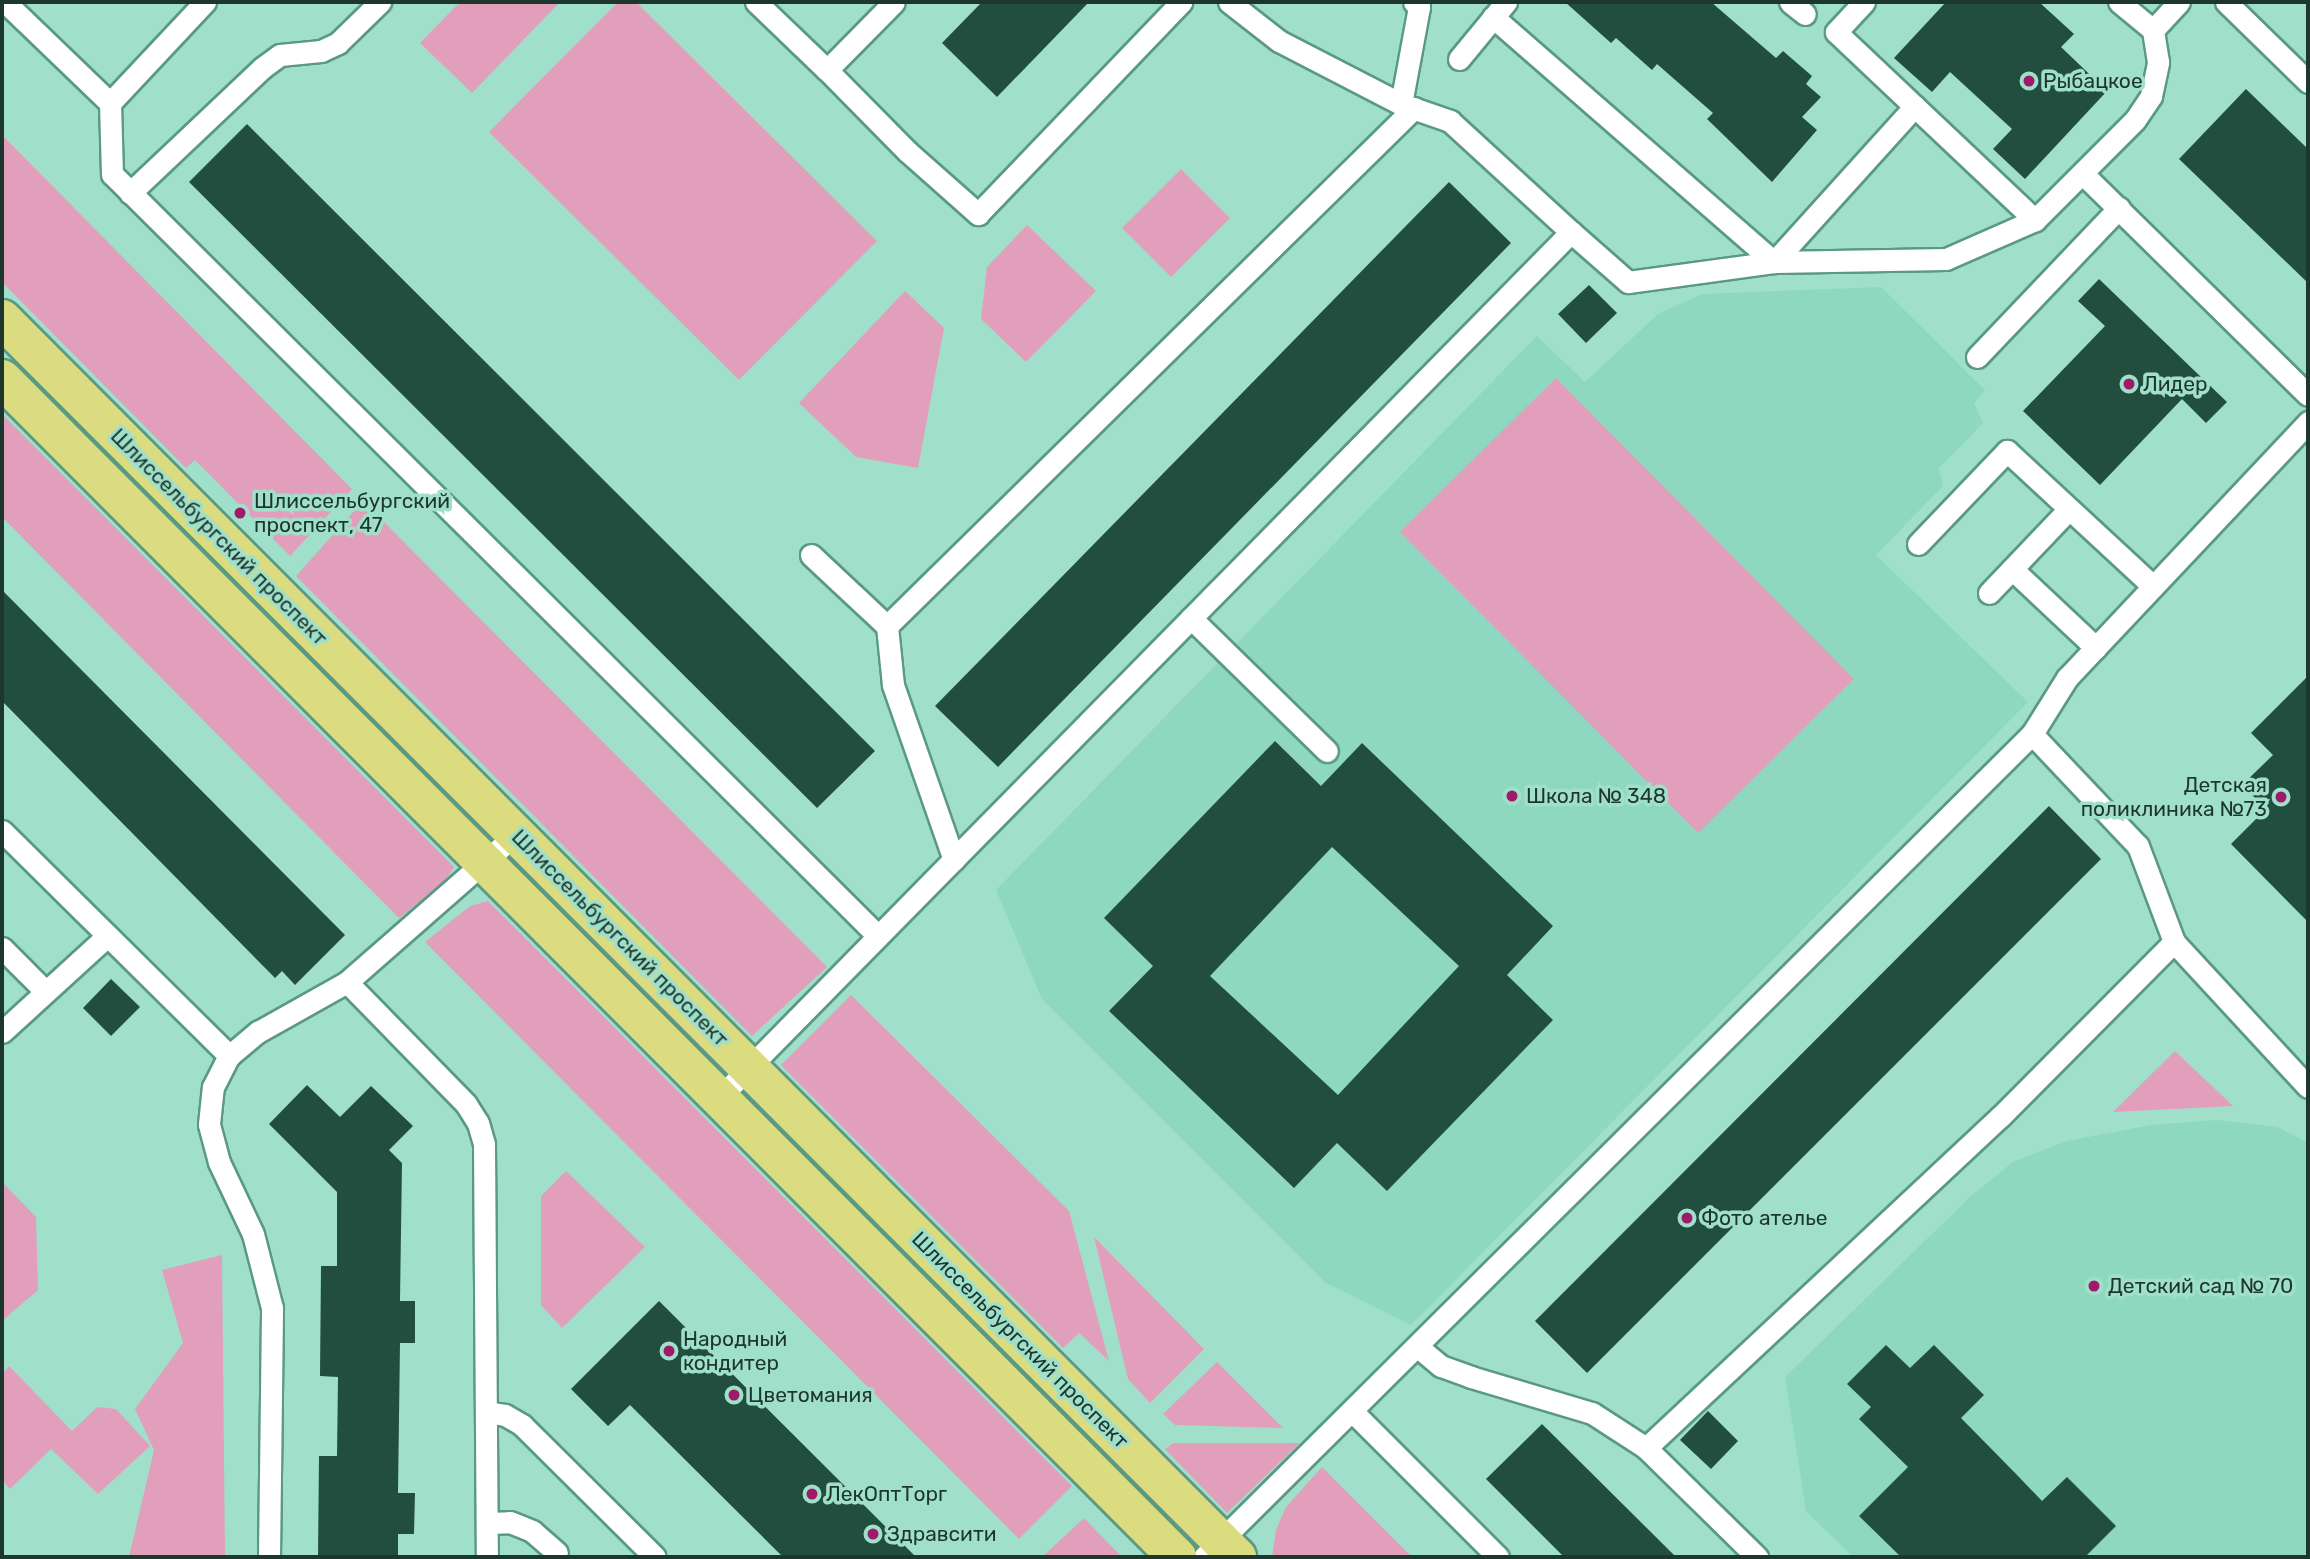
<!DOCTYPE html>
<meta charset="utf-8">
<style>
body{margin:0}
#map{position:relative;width:2310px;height:1559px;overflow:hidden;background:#a0e0ca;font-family:Rubik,sans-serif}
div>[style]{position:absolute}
.built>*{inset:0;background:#8dd8bf}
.green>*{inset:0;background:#e19fbc}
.building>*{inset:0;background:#224e40}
.roads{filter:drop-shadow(2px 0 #5a9984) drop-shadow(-2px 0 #5a9984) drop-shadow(0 2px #5a9984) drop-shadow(0 -2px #5a9984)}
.service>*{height:21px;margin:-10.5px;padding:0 10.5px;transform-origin:10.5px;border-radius:10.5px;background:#fff}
.primary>*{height:38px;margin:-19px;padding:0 19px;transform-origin:19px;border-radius:19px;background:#dadc7f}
.dots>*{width:19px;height:19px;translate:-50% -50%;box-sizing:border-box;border:4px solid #a0e0ca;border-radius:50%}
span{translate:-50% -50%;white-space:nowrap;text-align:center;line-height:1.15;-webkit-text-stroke:7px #a0e0ca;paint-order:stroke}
.poi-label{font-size:21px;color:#1d372f}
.left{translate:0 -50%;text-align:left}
.right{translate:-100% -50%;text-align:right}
.street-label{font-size:21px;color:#1d372f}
.frame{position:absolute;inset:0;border:4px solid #1d372f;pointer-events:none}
</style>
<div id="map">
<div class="built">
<i style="clip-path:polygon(1881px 287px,1985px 390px,1974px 403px,1983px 423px,1939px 468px,1943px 486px,1876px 555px,2028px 702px,1411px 1325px,1326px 1283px,1042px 999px,996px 890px,1537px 336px,1585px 382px,1658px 314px,1702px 294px)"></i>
<i style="clip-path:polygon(2217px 1120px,2278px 1127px,2308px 1143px,2308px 1557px,1853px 1557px,1806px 1511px,1785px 1377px,1972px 1195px,2013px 1162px,2067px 1141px,2151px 1125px)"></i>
</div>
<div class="green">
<i style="clip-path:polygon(460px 2px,560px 2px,472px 93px,420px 43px)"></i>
<i style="clip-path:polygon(618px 2px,636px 2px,877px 241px,739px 380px,489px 132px)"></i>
<i style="clip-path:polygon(2px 135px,352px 489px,290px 556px,195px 460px,186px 468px,2px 282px)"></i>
<i style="clip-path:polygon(1181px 169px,1230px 218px,1171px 277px,1122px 228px)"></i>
<i style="clip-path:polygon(1027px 225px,1096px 291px,1026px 362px,981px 319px,987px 267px)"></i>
<i style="clip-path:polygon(905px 291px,944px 328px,918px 468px,856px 457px,799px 403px)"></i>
<i style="clip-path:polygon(1556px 378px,1854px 679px,1698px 833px,1400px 532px)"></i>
<i style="clip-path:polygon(2px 414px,454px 867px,444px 883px,399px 918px,2px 517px)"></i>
<i style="clip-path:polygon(363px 501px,827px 967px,752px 1036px,296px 576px)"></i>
<i style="clip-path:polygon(488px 901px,1072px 1486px,1019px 1539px,425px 942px,470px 906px)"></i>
<i style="clip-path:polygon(851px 995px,1069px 1211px,1109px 1361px,1079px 1333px,1063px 1348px,781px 1065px)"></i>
<i style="clip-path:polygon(2175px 1051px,2233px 1106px,2113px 1112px)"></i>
<i style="clip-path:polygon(566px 1171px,645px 1247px,562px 1328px,541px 1305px,541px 1196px)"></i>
<i style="clip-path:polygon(2px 1182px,36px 1217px,38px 1290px,2px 1321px)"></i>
<i style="clip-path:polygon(1094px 1237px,1204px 1349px,1150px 1403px,1128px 1379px)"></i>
<i style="clip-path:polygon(222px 1255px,225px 1557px,129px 1557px,154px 1450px,135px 1409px,183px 1343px,162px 1270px)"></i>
<i style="clip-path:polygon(1217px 1362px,1283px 1428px,1175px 1425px,1163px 1414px)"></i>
<i style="clip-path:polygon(9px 1366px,72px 1431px,97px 1407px,116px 1409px,150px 1446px,98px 1494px,51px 1449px,10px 1489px,2px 1480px,2px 1374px)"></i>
<i style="clip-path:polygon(1173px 1443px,1300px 1443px,1227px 1513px,1165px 1449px)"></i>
<i style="clip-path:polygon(1322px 1467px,1412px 1557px,1272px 1557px,1276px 1530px,1286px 1507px)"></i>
<i style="clip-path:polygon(1084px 1518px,1122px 1557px,1042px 1557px)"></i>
</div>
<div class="building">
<i style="clip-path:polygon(982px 2px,1089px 2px,997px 97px,942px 43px)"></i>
<i style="clip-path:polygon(1565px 2px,1711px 2px,1776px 58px,1783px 51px,1812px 76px,1806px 84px,1821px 97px,1802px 117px,1817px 130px,1772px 182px,1707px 119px,1713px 113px,1657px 64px,1652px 70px,1616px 38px,1611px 43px)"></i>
<i style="clip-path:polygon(1946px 2px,2039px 2px,2074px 34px,2061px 47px,2107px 91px,2025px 179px,1993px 149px,2012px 129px,1950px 72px,1932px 92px,1894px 58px)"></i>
<i style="clip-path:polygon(2246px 89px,2308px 149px,2308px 283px,2179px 159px)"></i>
<i style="clip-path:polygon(247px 124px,875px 751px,817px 808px,189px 182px)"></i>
<i style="clip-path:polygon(1449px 182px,1511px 243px,998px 767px,935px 706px)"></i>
<i style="clip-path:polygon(2099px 279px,2227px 402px,2206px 423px,2182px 399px,2100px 485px,2023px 411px,2105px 326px,2078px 301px)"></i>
<i style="clip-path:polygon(1589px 285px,1617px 313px,1586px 343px,1558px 314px)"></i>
<i style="clip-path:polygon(2px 590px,345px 935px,295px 985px,282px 971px,275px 978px,2px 701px)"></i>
<i style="clip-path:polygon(2308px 676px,2308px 922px,2231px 844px,2266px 809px,2242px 785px,2273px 755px,2251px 733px)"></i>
<i style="clip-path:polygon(evenodd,1275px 741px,1321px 786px,1362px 743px,1553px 926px,1507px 975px,1553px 1020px,1387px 1191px,1337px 1143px,1294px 1188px,1109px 1011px,1153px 966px,1104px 918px,1275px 741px,1332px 847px,1459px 966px,1338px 1095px,1210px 976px,1332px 847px)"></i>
<i style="clip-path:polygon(2049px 806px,2101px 859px,1587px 1373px,1535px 1321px)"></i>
<i style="clip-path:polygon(111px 979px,140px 1007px,111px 1036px,83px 1008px)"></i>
<i style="clip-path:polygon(307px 1085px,340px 1117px,371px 1086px,413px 1126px,389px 1150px,402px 1163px,400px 1301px,415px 1301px,415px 1343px,400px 1343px,398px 1493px,415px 1493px,414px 1534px,398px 1534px,398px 1557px,318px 1557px,319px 1456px,337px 1456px,338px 1377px,320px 1376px,321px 1266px,337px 1266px,337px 1192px,269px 1124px)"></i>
<i style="clip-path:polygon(659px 1301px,916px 1557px,783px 1557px,630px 1405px,608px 1426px,571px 1389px)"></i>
<i style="clip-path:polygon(1886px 1345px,1910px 1368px,1934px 1345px,1984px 1395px,1961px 1418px,2018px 1476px,2042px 1501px,2067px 1477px,2116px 1526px,2085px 1557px,1901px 1557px,1859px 1516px,1908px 1467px,1859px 1419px,1871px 1407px,1847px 1384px)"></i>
<i style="clip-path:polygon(1708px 1411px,1738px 1441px,1711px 1469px,1680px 1440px)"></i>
<i style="clip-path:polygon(1542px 1424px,1676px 1557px,1564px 1557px,1486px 1479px)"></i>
</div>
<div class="roads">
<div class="service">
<i style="left:5px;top:2px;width:146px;rotate:43.9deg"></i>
<i style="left:110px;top:103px;width:139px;rotate:-46.8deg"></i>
<i style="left:756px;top:2px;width:98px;rotate:43.8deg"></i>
<i style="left:827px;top:70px;width:95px;rotate:-45.4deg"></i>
<i style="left:1229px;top:2px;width:63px;rotate:38deg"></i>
<i style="left:1279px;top:41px;width:137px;rotate:27.3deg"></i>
<i style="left:1401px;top:104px;width:52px;rotate:19.1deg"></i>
<i style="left:1450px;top:121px;width:164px;rotate:42.5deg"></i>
<i style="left:1790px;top:2px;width:19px;rotate:39deg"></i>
<i style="left:1864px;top:2px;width:41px;rotate:133deg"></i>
<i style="left:1836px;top:32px;width:274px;rotate:43.4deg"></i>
<i style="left:2226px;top:2px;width:115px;rotate:44.3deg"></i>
<i style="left:1493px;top:17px;width:373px;rotate:41.1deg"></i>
<i style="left:1774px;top:262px;width:210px;rotate:-47.9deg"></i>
<i style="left:2153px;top:30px;width:38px;rotate:-47deg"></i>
<i style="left:1459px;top:59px;width:74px;rotate:-50.5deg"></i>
<i style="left:827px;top:70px;width:115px;rotate:45.4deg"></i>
<i style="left:908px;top:152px;width:94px;rotate:41.5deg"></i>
<i style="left:978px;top:214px;width:294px;rotate:-46.2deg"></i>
<i style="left:110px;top:103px;width:71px;rotate:88.4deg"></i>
<i style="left:112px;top:174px;width:1080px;rotate:44.85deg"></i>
<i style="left:1401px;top:104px;width:99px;rotate:-79.5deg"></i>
<i style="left:1419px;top:7px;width:7px;rotate:-135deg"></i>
<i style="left:2083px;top:174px;width:315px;rotate:44.5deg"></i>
<i style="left:130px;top:193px;width:182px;rotate:-43.4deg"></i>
<i style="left:262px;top:68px;width:22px;rotate:-36deg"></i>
<i style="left:280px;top:55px;width:41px;rotate:-5.6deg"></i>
<i style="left:321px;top:51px;width:19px;rotate:-25deg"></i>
<i style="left:338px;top:43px;width:59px;rotate:-44.3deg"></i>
<i style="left:1977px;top:357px;width:206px;rotate:-46.4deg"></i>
<i style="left:1918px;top:544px;width:129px;rotate:-46.3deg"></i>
<i style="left:2007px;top:451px;width:199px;rotate:42.8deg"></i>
<i style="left:811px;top:555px;width:104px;rotate:43.1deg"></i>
<i style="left:887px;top:626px;width:59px;rotate:84.2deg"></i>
<i style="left:893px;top:685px;width:185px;rotate:70.8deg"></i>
<i style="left:2012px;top:569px;width:115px;rotate:43.2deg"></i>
<i style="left:1989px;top:593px;width:116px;rotate:-46.4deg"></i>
<i style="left:1191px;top:618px;width:190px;rotate:44.4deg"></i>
<i style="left:887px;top:626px;width:739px;rotate:-44.51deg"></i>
<i style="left:2032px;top:734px;width:154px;rotate:46.6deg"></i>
<i style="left:2138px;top:846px;width:103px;rotate:69.4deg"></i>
<i style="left:2174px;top:942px;width:197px;rotate:47.3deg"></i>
<i style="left:2px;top:831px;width:320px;rotate:44.7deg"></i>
<i style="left:2px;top:948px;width:61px;rotate:45deg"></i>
<i style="left:347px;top:982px;width:170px;rotate:45.7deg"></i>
<i style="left:466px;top:1104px;width:22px;rotate:58deg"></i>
<i style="left:478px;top:1123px;width:22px;rotate:74deg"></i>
<i style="left:484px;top:1144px;width:413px;rotate:89.6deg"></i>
<i style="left:2px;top:1032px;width:142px;rotate:-42.4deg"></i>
<i style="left:719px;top:1098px;width:1215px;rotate:-45.47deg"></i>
<i style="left:1571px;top:232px;width:76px;rotate:41.3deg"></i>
<i style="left:1628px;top:282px;width:147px;rotate:-7.8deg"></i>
<i style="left:1774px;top:262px;width:172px;rotate:-1deg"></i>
<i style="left:1946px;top:259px;width:97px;rotate:-23.7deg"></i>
<i style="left:2035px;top:220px;width:141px;rotate:-45deg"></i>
<i style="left:2135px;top:120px;width:29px;rotate:-56deg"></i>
<i style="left:2151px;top:96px;width:35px;rotate:-78deg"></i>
<i style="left:2158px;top:62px;width:32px;rotate:-99deg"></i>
<i style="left:2153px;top:30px;width:44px;rotate:-140.5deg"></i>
<i style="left:1418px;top:1347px;width:30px;rotate:40deg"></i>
<i style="left:1441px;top:1366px;width:32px;rotate:20deg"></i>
<i style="left:1471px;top:1377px;width:126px;rotate:16.6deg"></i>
<i style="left:1592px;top:1413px;width:64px;rotate:32.9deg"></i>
<i style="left:1646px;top:1448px;width:485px;rotate:-43.1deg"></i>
<i style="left:2000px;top:1117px;width:247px;rotate:-45.2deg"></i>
<i style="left:486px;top:1412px;width:19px;rotate:9deg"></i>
<i style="left:505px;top:1415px;width:20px;rotate:30deg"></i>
<i style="left:522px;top:1425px;width:187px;rotate:44.8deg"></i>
<i style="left:1353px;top:1412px;width:205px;rotate:45deg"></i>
<i style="left:1646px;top:1448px;width:156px;rotate:44.5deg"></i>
<i style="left:487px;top:1523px;width:23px;rotate:-2deg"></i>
<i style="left:510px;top:1522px;width:24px;rotate:22deg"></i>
<i style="left:532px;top:1531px;width:33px;rotate:41deg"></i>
<i style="left:269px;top:1557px;width:249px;rotate:-89.3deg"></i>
<i style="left:272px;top:1308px;width:76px;rotate:-104.4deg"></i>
<i style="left:253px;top:1234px;width:80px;rotate:-115.3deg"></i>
<i style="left:219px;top:1162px;width:39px;rotate:-105deg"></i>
<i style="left:209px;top:1124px;width:37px;rotate:-84deg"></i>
<i style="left:213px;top:1087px;width:35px;rotate:-63deg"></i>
<i style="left:229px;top:1056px;width:38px;rotate:-40deg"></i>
<i style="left:258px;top:1032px;width:102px;rotate:-29.3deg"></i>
<i style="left:347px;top:982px;width:225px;rotate:-41.2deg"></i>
<i style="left:1204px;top:1557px;width:1167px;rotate:-44.83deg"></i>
<i style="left:2032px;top:734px;width:66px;rotate:-58deg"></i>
<i style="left:2067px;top:678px;width:352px;rotate:-46.7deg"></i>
</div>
<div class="primary">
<i style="left:2px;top:319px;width:1749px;rotate:45.07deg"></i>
<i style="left:2px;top:379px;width:1664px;rotate:45.07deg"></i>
</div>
</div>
<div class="dots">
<i style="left:2029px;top:81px;background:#9f1a68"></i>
<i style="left:2129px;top:384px;background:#9f1a68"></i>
<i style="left:240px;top:513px;background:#9f1a68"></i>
<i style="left:1512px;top:796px;background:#9f1a68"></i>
<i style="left:2281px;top:797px;background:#9f1a68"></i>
<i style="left:1687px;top:1218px;background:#9f1a68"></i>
<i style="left:2094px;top:1286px;background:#9f1a68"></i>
<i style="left:669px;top:1351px;background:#9f1a68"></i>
<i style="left:734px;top:1395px;background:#9f1a68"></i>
<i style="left:812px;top:1494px;background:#9f1a68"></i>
<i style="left:873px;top:1534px;background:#9f1a68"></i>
</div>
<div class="poi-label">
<span class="left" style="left:2043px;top:81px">Рыбацкое</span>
<span class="left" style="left:2143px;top:384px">Лидер</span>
<span class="left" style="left:254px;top:513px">Шлиссельбургский<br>проспект, 47</span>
<span class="right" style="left:2267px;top:797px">Детская<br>поликлиника №73</span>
<span class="left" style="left:1526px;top:796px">Школа № 348</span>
<span class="left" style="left:1701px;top:1218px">Фото ателье</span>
<span class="left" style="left:2108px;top:1286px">Детский сад № 70</span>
<span class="left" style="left:683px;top:1351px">Народный<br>кондитер</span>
<span class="left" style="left:748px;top:1395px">Цветомания</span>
<span class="left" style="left:826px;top:1494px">ЛекОптТорг</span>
<span class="left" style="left:887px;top:1534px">Здравсити</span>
</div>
<div class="street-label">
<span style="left:219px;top:537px;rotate:45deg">Шлиссельбургский проспект</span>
<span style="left:620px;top:938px;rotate:45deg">Шлиссельбургский проспект</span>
<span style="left:1020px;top:1340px;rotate:45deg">Шлиссельбургский проспект</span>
</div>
<div class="frame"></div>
</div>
